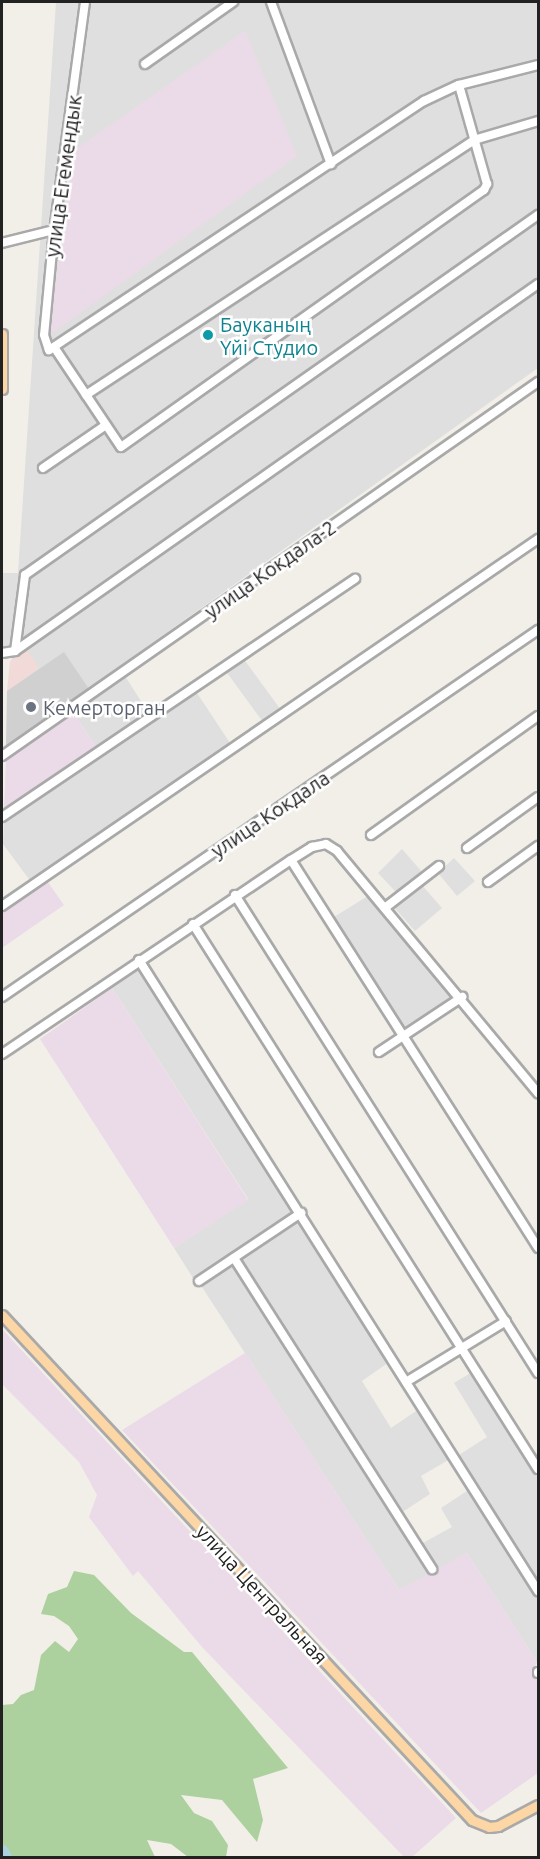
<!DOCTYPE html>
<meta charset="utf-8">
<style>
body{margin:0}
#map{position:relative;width:540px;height:1859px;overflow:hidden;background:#f2efe9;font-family:Ubuntu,sans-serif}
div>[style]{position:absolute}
.residential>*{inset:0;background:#e0dfdf}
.commercial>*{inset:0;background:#f2dad9}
.industrial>*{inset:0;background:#ebdbe8}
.religious>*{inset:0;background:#d0d0d0}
.forest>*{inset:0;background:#add19e}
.river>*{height:14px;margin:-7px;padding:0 7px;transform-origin:7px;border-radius:7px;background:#aad3df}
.roads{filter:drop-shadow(2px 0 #a9a9a9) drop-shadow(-2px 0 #a9a9a9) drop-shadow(0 2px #a9a9a9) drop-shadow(0 -2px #a9a9a9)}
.minor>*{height:8px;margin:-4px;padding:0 4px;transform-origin:4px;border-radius:4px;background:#fff}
.major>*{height:9px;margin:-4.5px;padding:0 4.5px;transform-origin:4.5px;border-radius:4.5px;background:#fcd6a4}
.dots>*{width:16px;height:16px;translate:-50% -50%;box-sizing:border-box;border:3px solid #fff;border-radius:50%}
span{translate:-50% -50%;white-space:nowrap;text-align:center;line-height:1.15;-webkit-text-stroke:5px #fff;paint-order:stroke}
.street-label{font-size:20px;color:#222}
.culture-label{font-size:20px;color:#0d838f}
.left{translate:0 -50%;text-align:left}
.worship-label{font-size:20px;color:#5b616d}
.frame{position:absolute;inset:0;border:3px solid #222;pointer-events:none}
</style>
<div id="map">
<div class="residential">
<i style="clip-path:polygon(56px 2px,538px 2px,538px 368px,6px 747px,14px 622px,11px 647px,2px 646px,2px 573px,18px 573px)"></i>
<i style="clip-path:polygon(243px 658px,281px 710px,263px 722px,225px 670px)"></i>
<i style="clip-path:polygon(125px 676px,148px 712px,97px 748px,73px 713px)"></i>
<i style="clip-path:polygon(195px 690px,230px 743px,31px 882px,3px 844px,4px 819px)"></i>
<i style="clip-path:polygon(402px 849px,423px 873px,396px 892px,378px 873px)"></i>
<i style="clip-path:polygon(454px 858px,475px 881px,457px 896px,438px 873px)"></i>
<i style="clip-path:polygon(421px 884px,442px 908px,415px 931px,392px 905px)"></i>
<i style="clip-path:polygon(371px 894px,454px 997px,405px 1030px,334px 917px)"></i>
<i style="clip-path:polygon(138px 967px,294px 1212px,193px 1278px,174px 1248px,248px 1199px,112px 988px)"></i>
<i style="clip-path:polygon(299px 1220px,389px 1362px,362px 1381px,391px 1428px,419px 1409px,450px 1459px,421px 1476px,430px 1494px,401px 1513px,240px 1259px)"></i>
<i style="clip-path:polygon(233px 1264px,430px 1574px,399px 1590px,200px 1284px)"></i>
<i style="clip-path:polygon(472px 1372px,538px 1476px,538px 1582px,459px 1455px,487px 1437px,454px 1383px)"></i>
<i style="clip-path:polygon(470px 1489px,538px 1599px,537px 1662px,467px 1553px,438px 1570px,421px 1544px,452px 1527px,441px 1508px)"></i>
</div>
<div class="commercial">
<i style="clip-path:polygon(27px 650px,39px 668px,7px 691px,10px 661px)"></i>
</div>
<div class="industrial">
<i style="clip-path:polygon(245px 31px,297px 156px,49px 335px,72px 152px)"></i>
<i style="clip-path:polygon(73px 713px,97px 748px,4px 811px,6px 759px)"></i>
<i style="clip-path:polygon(47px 881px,64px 905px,2px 948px,2px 911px)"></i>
<i style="clip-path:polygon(112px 988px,248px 1200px,174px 1248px,40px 1039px)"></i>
<i style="clip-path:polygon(2px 1329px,456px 1818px,412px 1857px,404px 1857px,202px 1647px,138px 1571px,133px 1576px,89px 1517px,97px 1495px,79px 1462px,2px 1384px)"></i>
<i style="clip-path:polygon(245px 1353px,399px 1590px,467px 1553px,537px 1662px,533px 1672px,538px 1680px,538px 1773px,481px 1813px,122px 1430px)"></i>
</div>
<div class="religious">
<i style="clip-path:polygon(64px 652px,89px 689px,6px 746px,7px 691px)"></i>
</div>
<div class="forest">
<i style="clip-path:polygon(74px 1571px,94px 1575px,131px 1613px,184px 1652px,192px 1652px,288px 1768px,253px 1779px,263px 1820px,257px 1842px,222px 1800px,181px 1795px,194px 1813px,212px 1821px,228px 1845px,226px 1857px,188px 1857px,171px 1844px,147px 1840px,155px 1857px,2px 1857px,2px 1705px,13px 1704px,21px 1695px,34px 1690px,41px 1655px,55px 1641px,69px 1652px,78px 1639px,69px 1626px,54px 1616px,41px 1614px,48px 1594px,67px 1587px)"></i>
</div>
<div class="river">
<i style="left:2px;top:1852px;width:7px;rotate:63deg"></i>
</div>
<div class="roads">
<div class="minor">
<i style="left:85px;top:2px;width:230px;rotate:97.7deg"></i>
<i style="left:54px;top:230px;width:105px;rotate:95.4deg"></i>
<i style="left:44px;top:335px;width:16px;rotate:72deg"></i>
<i style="left:49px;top:350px;width:450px;rotate:-33.6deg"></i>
<i style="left:424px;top:101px;width:38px;rotate:-25deg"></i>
<i style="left:459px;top:85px;width:81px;rotate:-14.2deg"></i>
<i style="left:271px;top:2px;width:173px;rotate:69.7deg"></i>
<i style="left:145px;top:64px;width:108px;rotate:-35.2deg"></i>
<i style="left:2px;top:243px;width:54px;rotate:-14deg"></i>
<i style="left:54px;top:347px;width:120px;rotate:56.2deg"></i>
<i style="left:121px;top:447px;width:445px;rotate:-35.3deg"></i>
<i style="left:484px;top:190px;width:7px;rotate:-63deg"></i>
<i style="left:487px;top:184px;width:103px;rotate:-105.8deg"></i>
<i style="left:86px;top:395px;width:464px;rotate:-33.3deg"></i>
<i style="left:474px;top:140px;width:67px;rotate:-16.5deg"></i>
<i style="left:43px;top:468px;width:76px;rotate:-34.3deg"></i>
<i style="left:15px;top:651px;width:77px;rotate:-82.5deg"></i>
<i style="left:25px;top:575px;width:627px;rotate:-35.06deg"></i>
<i style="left:2px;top:653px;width:13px;rotate:-9deg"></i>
<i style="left:15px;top:651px;width:639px;rotate:-35.06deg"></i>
<i style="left:2px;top:756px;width:654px;rotate:-34.91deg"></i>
<i style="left:2px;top:817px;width:426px;rotate:-34deg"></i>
<i style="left:371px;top:835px;width:205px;rotate:-35.5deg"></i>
<i style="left:467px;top:848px;width:87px;rotate:-35.7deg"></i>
<i style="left:291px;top:860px;width:25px;rotate:-32deg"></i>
<i style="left:312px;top:847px;width:14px;rotate:-12deg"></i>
<i style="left:326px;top:844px;width:13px;rotate:32deg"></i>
<i style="left:337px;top:851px;width:315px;rotate:50.3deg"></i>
<i style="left:488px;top:882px;width:62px;rotate:-35.8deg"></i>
<i style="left:235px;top:895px;width:566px;rotate:57.63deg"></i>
<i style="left:2px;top:906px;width:650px;rotate:-34.4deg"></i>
<i style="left:386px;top:907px;width:67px;rotate:-37.7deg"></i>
<i style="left:193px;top:924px;width:645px;rotate:57.67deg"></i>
<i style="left:139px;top:960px;width:747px;rotate:57.69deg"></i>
<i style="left:2px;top:997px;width:650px;rotate:-34.4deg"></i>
<i style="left:379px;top:1052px;width:100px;rotate:-33.5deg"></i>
<i style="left:2px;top:1054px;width:348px;rotate:-33.9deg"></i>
<i style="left:291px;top:860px;width:460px;rotate:57.5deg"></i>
<i style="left:234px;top:1258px;width:369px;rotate:57.5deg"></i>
<i style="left:199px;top:1281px;width:123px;rotate:-33.7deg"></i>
<i style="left:406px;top:1382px;width:117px;rotate:-31.4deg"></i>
<i style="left:538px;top:1672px;width:1px;rotate:90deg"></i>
</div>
<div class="major">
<i style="left:2px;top:334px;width:55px;rotate:90deg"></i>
<i style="left:2px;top:1315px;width:690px;rotate:47.06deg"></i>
<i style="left:472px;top:1820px;width:18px;rotate:22deg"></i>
<i style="left:489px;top:1827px;width:9px;rotate:-6deg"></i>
<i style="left:498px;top:1826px;width:45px;rotate:-27.7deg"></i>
</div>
</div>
<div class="dots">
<i style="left:208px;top:335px;background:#0f9aa8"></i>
<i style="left:31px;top:707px;background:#6b7280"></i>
</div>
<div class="street-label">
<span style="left:63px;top:176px;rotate:-82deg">улица Егемендык</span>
<span style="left:270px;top:569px;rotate:-35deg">улица Кокдала-2</span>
<span style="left:270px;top:814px;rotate:-34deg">улица Кокдала</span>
<span style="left:262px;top:1594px;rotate:47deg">улица Центральная</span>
</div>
<div class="culture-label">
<span class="left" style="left:220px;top:336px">Бауканың<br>Үйі Студио</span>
</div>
<div class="worship-label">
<span class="left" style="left:43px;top:707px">Кемерторган</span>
</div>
<div class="frame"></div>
</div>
